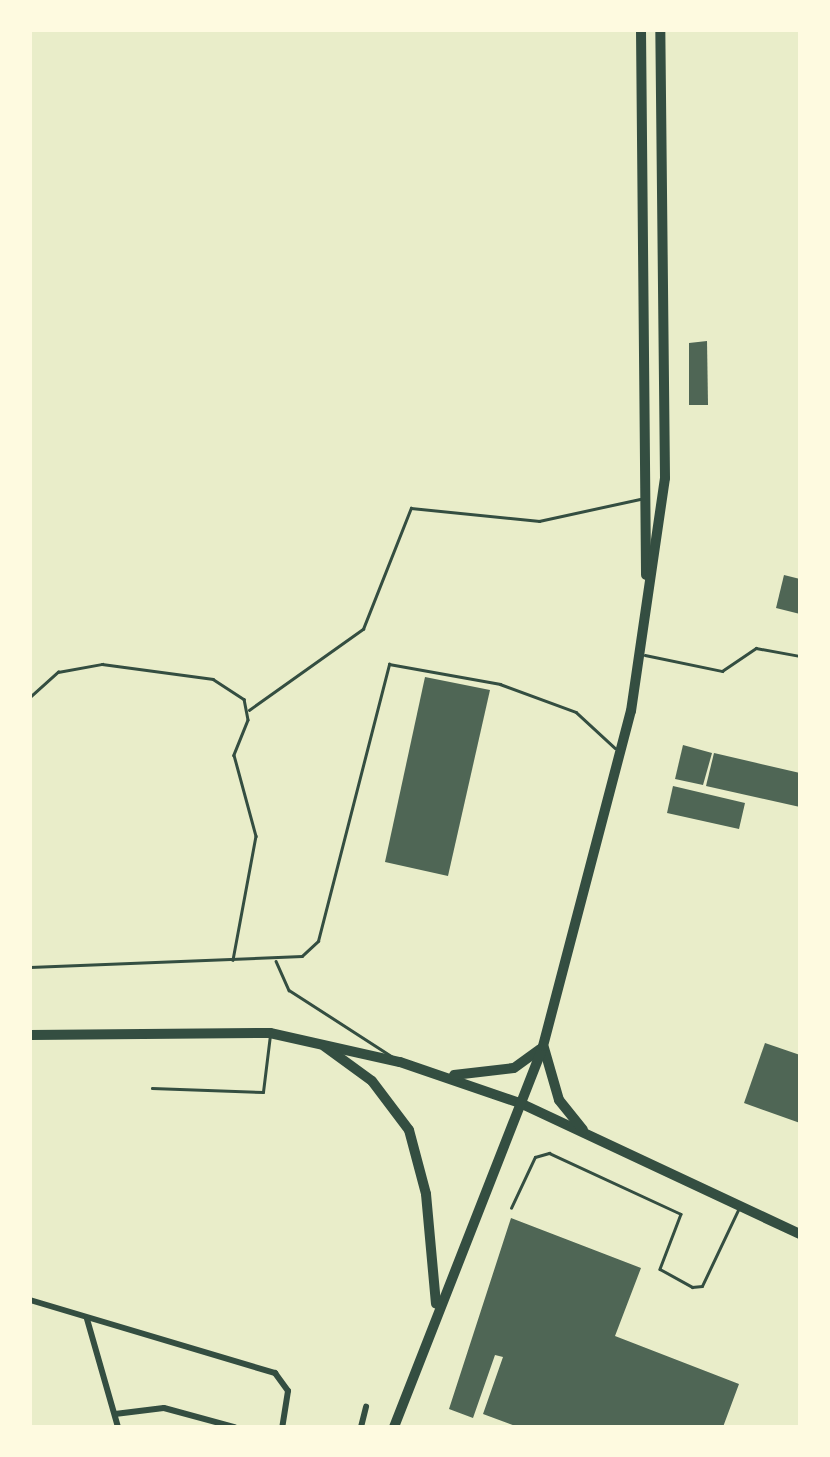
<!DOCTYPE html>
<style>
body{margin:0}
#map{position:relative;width:830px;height:1457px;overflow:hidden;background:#e9edc9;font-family:"DejaVu Sans",sans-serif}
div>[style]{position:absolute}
.building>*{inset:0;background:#4f6655}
.service>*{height:2.5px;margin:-1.25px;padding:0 1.25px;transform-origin:1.25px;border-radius:1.25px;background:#344e41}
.minor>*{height:6px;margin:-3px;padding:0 3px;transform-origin:3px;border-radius:3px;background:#344e41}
.primary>*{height:10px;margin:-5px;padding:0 5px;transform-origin:5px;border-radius:5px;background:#344e41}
span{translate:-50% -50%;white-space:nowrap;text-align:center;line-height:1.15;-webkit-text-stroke:9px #fefae0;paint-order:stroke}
.frame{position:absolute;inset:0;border:32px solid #fefae0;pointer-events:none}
</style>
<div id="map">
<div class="building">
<i style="clip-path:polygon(707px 341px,708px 405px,689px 405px,689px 343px)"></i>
<i style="clip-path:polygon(784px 575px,800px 579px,800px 614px,776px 608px)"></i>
<i style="clip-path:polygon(425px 677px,490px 690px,448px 876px,385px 862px)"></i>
<i style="clip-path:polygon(683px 745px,712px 753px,703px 785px,675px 779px)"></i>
<i style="clip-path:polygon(714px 753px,800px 773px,800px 807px,706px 786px)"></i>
<i style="clip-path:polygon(673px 786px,745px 803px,739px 829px,667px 813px)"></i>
<i style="clip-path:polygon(765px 1043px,800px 1055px,800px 1123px,744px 1103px)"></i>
<i style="clip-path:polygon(511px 1218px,641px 1268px,615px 1336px,739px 1384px,723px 1427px,518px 1427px,483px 1414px,503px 1357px,495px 1355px,473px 1418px,449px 1409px)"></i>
</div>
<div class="service">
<i style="left:645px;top:655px;width:79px;rotate:11.7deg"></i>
<i style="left:722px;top:671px;width:41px;rotate:-34.1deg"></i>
<i style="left:756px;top:648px;width:45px;rotate:10.3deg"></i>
<i style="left:30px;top:697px;width:38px;rotate:-42deg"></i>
<i style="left:58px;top:672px;width:45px;rotate:-10.3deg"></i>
<i style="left:102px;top:664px;width:112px;rotate:7.7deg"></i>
<i style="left:213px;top:679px;width:37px;rotate:33deg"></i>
<i style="left:244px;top:699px;width:21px;rotate:79deg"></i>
<i style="left:248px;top:720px;width:38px;rotate:112deg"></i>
<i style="left:234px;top:755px;width:84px;rotate:74.8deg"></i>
<i style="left:256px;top:836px;width:126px;rotate:100.5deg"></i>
<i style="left:249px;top:710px;width:140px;rotate:-35.4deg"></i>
<i style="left:363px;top:629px;width:130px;rotate:-68.4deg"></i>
<i style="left:411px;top:508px;width:129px;rotate:5.8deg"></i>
<i style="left:539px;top:521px;width:103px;rotate:-12.3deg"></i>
<i style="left:276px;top:961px;width:32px;rotate:66deg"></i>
<i style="left:289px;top:990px;width:124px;rotate:32.8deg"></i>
<i style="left:30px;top:967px;width:272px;rotate:-2.3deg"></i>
<i style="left:302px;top:956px;width:22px;rotate:-43deg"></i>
<i style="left:318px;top:941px;width:286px;rotate:-75.6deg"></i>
<i style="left:389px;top:664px;width:113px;rotate:10.2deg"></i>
<i style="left:500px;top:684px;width:81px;rotate:20.2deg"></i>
<i style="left:576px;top:712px;width:53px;rotate:42.7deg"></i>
<i style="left:152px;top:1088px;width:111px;rotate:2.1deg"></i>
<i style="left:263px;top:1092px;width:57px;rotate:-83deg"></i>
<i style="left:511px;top:1208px;width:56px;rotate:-64.8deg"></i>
<i style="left:535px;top:1157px;width:15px;rotate:-16deg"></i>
<i style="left:549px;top:1153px;width:145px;rotate:24.8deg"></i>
<i style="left:681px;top:1214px;width:59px;rotate:110.9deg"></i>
<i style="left:660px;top:1269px;width:37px;rotate:29deg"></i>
<i style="left:692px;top:1287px;width:10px;rotate:-6deg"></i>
<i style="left:702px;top:1286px;width:86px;rotate:-64.6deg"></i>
</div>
<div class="minor">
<i style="left:30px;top:1300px;width:256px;rotate:16.6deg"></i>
<i style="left:275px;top:1373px;width:22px;rotate:54deg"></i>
<i style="left:288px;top:1391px;width:36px;rotate:99deg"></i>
<i style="left:87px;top:1319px;width:112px;rotate:74deg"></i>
<i style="left:115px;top:1414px;width:49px;rotate:-7deg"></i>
<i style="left:164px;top:1408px;width:73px;rotate:15.2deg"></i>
<i style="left:361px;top:1427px;width:21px;rotate:-76deg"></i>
</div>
<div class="primary">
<i style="left:641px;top:30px;width:545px;rotate:89.47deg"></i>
<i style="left:30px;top:1035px;width:240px;rotate:-0.5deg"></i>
<i style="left:270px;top:1033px;width:133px;rotate:12.6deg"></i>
<i style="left:400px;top:1062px;width:127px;rotate:18.9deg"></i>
<i style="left:520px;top:1103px;width:309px;rotate:25.1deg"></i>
<i style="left:324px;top:1046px;width:59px;rotate:36.1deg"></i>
<i style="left:372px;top:1081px;width:61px;rotate:52.9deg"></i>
<i style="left:409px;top:1130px;width:66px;rotate:75.1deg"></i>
<i style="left:426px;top:1194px;width:110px;rotate:84.8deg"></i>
<i style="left:544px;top:1048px;width:54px;rotate:73.9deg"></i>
<i style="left:559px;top:1100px;width:38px;rotate:51deg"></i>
<i style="left:454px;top:1075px;width:60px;rotate:-6.7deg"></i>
<i style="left:514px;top:1068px;width:32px;rotate:-36deg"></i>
<i style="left:394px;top:1427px;width:409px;rotate:-68.6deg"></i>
<i style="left:543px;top:1046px;width:346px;rotate:-75.3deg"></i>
<i style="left:631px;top:711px;width:235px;rotate:-81.7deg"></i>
<i style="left:665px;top:478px;width:448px;rotate:-90.6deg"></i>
</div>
<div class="frame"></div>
</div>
